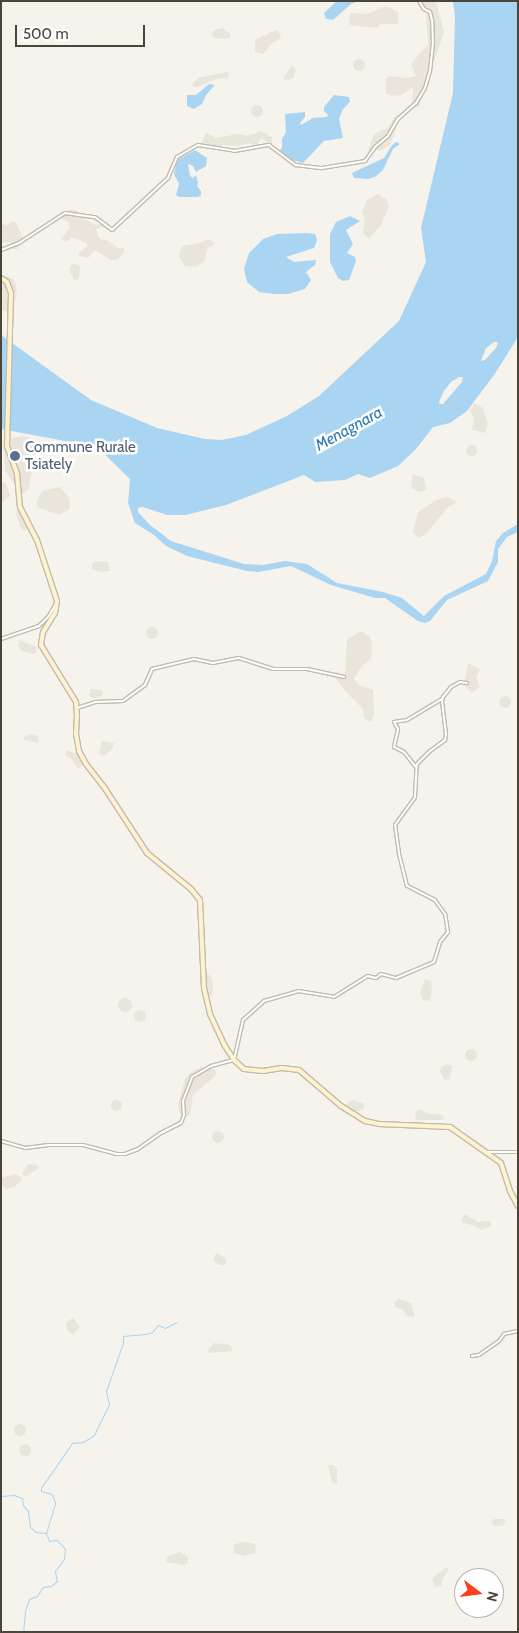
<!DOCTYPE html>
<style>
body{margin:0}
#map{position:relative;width:519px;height:1633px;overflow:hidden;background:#f6f3ec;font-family:Cabin,sans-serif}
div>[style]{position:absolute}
.residential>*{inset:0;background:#eae5da}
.round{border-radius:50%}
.water>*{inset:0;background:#a9d4f2}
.stream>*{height:1px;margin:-0.5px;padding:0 0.5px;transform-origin:0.5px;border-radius:0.5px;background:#a9d4f2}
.roads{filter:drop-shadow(1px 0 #c2bbae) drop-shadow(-1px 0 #c2bbae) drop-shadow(0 1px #c2bbae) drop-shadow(0 -1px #c2bbae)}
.street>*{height:2px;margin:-1px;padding:0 1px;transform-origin:1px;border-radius:1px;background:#fff}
.secondary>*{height:4px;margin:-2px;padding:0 2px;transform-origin:2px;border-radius:2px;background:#fff3cd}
.dots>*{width:14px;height:14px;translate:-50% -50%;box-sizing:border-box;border:2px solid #fff;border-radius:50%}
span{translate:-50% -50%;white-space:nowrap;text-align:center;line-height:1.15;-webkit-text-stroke:5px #fff;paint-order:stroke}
.service-label{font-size:15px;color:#4e5e75}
.left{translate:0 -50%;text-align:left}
.water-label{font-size:16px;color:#2e7ab2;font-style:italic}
.frame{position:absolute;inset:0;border:2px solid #4b4439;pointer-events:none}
.north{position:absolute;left:454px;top:1568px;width:50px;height:50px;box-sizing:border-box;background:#fff;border:1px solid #b7b4b0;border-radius:50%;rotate:105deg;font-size:14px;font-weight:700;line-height:20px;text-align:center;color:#4b4439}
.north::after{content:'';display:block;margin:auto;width:18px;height:22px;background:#fc3f1d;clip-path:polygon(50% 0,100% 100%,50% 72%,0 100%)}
.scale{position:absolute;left:15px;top:25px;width:130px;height:22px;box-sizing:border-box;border:2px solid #4b4439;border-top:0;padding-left:6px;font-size:15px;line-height:18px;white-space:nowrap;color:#4b4439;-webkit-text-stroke:4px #fff;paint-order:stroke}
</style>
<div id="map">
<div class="residential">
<i style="clip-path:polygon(420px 1px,436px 2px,444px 32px,428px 79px,427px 90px,422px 96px,420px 106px,412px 109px,413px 87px,400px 96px,390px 95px,386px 94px,386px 80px,389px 76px,406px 78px,416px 76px,411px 64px,428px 44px,426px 11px,421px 7px)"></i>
<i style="clip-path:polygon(386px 6px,398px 12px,398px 24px,380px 24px,377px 28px,350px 25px,349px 19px,351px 13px,367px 14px)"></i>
<i style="clip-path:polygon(222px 28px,231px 34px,230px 38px,219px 39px,212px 36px,213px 31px)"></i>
<i style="clip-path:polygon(276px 30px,280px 33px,281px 38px,272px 43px,263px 54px,255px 52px,255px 40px)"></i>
<i class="round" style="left:353px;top:59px;width:12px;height:12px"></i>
<i style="clip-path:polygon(292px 65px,296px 70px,293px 78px,289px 80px,283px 79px)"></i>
<i style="clip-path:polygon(226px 72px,229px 73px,228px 78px,217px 79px,197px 87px,191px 86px,198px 78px)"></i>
<i class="round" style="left:251px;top:105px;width:12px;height:12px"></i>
<i style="clip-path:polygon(398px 115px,399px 120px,390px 145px,381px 151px,374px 149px,367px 153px,374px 134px,389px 127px,395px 116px)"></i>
<i style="clip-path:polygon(261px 131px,272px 137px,272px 144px,261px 139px,256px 146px,249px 143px,237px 146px,223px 145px,214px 150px,202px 143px,204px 136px,207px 133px,216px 138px,238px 134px,248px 136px)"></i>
<i style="clip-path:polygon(378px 194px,386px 199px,389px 206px,381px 225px,369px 239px,363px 233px,365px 218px,362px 212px,366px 201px)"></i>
<i style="clip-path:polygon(72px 209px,79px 212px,86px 220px,95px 225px,107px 222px,109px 225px,107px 228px,102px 227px,96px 229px,98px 236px,100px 239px,108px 241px,118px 248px,124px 248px,124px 253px,117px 260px,111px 260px,95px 250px,88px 258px,79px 256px,79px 253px,87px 246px,87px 243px,72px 237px,66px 242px,61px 239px,70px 227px,68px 222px,60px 218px,61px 213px)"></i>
<i style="clip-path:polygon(1px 220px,2px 224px,7px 225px,14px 221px,16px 223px,23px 238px,18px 249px,13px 249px,10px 242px,1px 243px)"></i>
<i style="clip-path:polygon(208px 239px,215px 243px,213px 246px,208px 247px,204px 262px,195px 267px,185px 266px,179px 256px,182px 246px,200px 243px)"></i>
<i style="clip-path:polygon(72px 264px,79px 265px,80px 267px,79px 278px,75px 281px,69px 270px)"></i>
<i style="clip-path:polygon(1px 275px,14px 279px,16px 286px,17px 294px,12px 312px,1px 310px)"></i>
<i style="clip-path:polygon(474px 403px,483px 408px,488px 424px,485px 433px,472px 430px,474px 417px,470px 411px)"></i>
<i style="clip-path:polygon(22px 436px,36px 439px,37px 442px,29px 488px,24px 493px,20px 493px,5px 470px,3px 440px)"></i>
<i class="round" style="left:465.5px;top:444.5px;width:11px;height:11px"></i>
<i style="clip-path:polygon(413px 474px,424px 478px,426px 489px,421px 492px,413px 489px,411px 485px)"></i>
<i style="clip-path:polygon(1px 481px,6px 484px,10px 496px,1px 503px)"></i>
<i style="clip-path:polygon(60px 487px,69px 498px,70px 508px,67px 511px,59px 515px,39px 508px,36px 504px,42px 491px)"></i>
<i style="clip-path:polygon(448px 497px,456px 501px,455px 504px,448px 507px,427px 533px,419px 538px,416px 536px,413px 531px,418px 512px,436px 500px)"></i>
<i style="clip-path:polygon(23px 510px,30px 520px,28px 529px,25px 531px,21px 528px,16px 514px,17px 511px)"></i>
<i style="clip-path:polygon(96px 561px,108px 562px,110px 571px,100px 572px,92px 569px,92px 563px)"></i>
<i class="round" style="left:146px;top:627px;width:12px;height:12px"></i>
<i style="clip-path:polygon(362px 631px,369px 636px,372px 643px,371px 659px,363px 665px,354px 678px,359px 685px,373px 690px,374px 713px,372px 720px,369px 722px,364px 717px,363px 709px,346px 692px,333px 675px,336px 672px,345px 676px,347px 639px)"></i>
<i style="clip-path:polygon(20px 640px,36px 647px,36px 653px,32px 654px,22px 651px,18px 646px)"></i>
<i style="clip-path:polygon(468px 663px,480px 669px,476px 677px,480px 687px,472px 693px,464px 685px)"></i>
<i style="clip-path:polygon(91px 689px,102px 690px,103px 695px,95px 698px,89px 697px)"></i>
<i class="round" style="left:499px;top:696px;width:12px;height:12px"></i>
<i style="clip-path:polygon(30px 734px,38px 736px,39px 743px,24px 740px,24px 737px)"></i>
<i style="clip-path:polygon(102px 741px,114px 743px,112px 749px,104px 756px,99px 754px)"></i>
<i style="clip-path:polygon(66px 750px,80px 755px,82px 765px,80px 768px,77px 768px,72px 759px,66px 756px)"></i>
<i style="clip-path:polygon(207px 973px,212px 978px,213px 990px,212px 995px,207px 997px,204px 974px)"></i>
<i style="clip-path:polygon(425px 979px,430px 980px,432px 985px,431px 998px,428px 1001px,423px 1000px,420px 992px)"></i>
<i class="round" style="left:118px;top:998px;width:14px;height:14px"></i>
<i class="round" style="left:134px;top:1010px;width:12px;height:12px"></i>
<i class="round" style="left:465px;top:1049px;width:12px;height:12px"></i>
<i style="clip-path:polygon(448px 1064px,452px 1066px,451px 1073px,449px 1079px,445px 1080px,440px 1072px,441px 1067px)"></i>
<i style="clip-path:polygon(201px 1067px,215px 1069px,216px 1075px,193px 1095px,190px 1115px,183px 1117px,180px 1114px,178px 1105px,185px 1079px,190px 1073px)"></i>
<i class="round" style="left:110.5px;top:1099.5px;width:11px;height:11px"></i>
<i style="clip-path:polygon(352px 1100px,363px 1103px,364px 1109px,355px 1112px,347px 1108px,346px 1104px)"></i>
<i style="clip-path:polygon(419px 1109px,429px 1114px,440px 1114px,444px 1117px,443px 1120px,415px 1120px,416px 1111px)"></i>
<i class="round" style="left:212px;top:1131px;width:12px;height:12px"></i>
<i style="clip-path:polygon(28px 1164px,37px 1165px,39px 1168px,25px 1177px,22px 1173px)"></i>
<i style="clip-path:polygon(14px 1174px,21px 1177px,21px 1181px,14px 1187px,6px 1189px,1px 1183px,2px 1178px)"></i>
<i style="clip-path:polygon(465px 1214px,478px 1222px,490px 1221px,491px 1226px,482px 1230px,472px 1225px,463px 1223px,461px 1220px)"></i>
<i style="clip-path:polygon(216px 1253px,224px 1257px,227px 1262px,225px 1265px,220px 1265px,213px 1261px)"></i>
<i style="clip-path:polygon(398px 1299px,411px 1303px,415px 1317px,407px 1316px,403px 1310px,395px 1307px,394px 1304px)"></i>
<i style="clip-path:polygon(73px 1318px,80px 1327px,73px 1335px,67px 1331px,66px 1322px)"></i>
<i style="clip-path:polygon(214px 1343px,230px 1345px,233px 1351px,210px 1353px,208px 1350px)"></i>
<i class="round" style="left:14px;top:1424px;width:12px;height:12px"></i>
<i class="round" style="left:19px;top:1444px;width:12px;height:12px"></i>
<i style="clip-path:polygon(328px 1465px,333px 1465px,337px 1469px,337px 1485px,332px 1482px)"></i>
<i style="clip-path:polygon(494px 1519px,505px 1519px,506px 1522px,502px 1526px,495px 1526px,492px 1523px)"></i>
<i style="clip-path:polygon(242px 1542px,256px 1544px,255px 1553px,244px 1556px,234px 1553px,234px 1545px)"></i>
<i style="clip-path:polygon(180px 1552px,188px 1557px,188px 1563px,184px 1565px,166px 1562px,168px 1556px)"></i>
<i style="clip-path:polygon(447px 1567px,449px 1570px,443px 1578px,441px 1586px,435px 1587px,432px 1578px)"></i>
</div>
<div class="water">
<i style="clip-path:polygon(337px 1px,358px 1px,351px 4px,333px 20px,326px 19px,324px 13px)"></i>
<i style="clip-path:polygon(evenodd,453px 1px,518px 1px,518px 337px,494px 375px,467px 411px,450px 423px,433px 427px,416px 449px,398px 466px,370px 478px,358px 474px,345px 480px,315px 482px,304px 475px,226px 505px,185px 515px,167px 515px,143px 507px,138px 508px,138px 512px,150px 525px,171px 541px,244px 564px,263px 565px,285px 561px,307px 564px,337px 583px,383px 592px,402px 598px,424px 616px,444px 596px,486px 574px,492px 561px,496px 541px,503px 533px,518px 524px,518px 532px,507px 537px,498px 549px,498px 562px,488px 581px,447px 600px,430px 621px,425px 623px,418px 621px,385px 598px,375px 598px,331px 585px,291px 566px,258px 572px,247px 571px,187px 556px,166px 546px,154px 535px,135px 523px,128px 503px,130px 479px,97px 447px,1px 429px,1px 335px,91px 400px,157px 428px,205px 439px,222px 440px,246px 435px,287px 416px,319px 396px,399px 321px,426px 262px,421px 228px,453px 93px,455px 17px,453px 1px,494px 342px,498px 342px,496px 348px,485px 360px,481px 361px,486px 348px,494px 342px,453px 1px,459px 377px,463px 377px,462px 382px,443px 404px,440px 404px,439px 402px,444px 391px,451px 382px,459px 377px)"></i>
<i style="clip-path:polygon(209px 84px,215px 85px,206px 95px,202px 104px,194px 109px,187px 106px,187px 95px,196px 95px)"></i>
<i style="clip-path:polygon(334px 95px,349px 97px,350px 102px,343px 109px,339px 119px,343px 138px,324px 141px,303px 163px,285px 158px,279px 151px,282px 148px,282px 139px,286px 132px,285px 114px,305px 112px,305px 117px,300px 123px,301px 125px,313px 118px,327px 117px,328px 115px,324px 111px,324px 107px)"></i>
<i style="clip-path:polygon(396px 142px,400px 144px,393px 149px,383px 170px,375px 177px,368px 179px,354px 178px,352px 173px,384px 158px,392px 145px)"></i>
<i style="clip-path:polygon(195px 150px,207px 158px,206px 166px,196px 172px,193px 166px,188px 164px,190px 176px,193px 178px,196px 175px,198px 183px,197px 186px,201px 191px,201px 195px,198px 197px,179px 197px,176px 195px,179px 184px,174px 174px,177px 160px)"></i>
<i style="clip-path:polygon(350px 216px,360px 221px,346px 230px,353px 244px,347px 253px,355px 257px,356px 261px,349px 280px,343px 281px,338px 278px,330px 262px,330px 234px,336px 222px)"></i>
<i style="clip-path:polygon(308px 233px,315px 234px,317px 240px,314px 248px,286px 257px,294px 262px,316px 260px,315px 265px,306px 272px,311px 280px,305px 289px,288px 294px,274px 294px,259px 292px,247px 282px,244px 269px,249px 253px,263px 239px,277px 234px)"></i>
</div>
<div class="stream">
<i style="left:1px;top:1496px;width:13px;rotate:-4deg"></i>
<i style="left:14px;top:1495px;width:9px;rotate:21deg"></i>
<i style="left:22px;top:1498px;width:7px;rotate:82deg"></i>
<i style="left:23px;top:1505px;width:8px;rotate:50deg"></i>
<i style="left:28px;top:1511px;width:16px;rotate:83deg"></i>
<i style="left:30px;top:1527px;width:8px;rotate:40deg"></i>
<i style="left:36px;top:1532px;width:10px;rotate:6deg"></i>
<i style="left:46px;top:1533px;width:9px;rotate:69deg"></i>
<i style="left:49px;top:1541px;width:8px;rotate:-7deg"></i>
<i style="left:57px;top:1540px;width:12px;rotate:48deg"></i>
<i style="left:65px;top:1549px;width:10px;rotate:96deg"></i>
<i style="left:64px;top:1559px;width:15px;rotate:127deg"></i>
<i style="left:55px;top:1571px;width:10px;rotate:79deg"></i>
<i style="left:57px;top:1581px;width:8px;rotate:140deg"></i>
<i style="left:51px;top:1586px;width:8px;rotate:173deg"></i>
<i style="left:43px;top:1587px;width:11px;rotate:124deg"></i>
<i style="left:37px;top:1596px;width:9px;rotate:159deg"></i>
<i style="left:29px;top:1599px;width:13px;rotate:108deg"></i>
<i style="left:25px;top:1611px;width:21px;rotate:95deg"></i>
<i style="left:46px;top:1533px;width:31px;rotate:-73deg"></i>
<i style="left:55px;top:1503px;width:9px;rotate:-108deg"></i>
<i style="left:52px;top:1494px;width:11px;rotate:-165deg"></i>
<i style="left:41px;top:1491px;width:3px;rotate:-90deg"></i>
<i style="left:41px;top:1488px;width:55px;rotate:-55.4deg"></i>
<i style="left:72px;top:1443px;width:11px;rotate:-5deg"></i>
<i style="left:83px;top:1442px;width:13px;rotate:-32deg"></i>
<i style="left:94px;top:1435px;width:34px;rotate:-64deg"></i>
<i style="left:109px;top:1404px;width:13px;rotate:-103deg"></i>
<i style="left:106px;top:1391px;width:51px;rotate:-70.5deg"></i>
<i style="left:123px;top:1343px;width:7px;rotate:-90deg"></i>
<i style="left:123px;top:1336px;width:23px;rotate:-5deg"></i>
<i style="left:146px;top:1334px;width:6px;rotate:-18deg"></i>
<i style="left:152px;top:1332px;width:9px;rotate:-49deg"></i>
<i style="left:158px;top:1325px;width:8px;rotate:23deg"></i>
<i style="left:165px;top:1328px;width:13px;rotate:-27deg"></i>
</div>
<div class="roads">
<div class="street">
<i style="left:1px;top:250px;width:19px;rotate:-21deg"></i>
<i style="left:19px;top:243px;width:55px;rotate:-33.1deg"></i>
<i style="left:65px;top:213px;width:30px;rotate:8deg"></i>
<i style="left:95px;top:217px;width:21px;rotate:37deg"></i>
<i style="left:112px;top:230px;width:76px;rotate:-42.9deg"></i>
<i style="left:168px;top:178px;width:23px;rotate:-67deg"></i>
<i style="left:177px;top:157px;width:24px;rotate:-30deg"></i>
<i style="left:198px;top:145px;width:36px;rotate:9deg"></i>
<i style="left:234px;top:151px;width:36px;rotate:-10deg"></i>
<i style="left:269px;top:145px;width:34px;rotate:37deg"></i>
<i style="left:296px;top:165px;width:26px;rotate:7deg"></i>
<i style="left:322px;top:168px;width:44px;rotate:-9.2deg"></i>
<i style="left:365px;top:161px;width:17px;rotate:-54deg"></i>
<i style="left:375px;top:147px;width:17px;rotate:-40deg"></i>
<i style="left:388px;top:136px;width:20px;rotate:-60deg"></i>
<i style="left:398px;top:119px;width:24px;rotate:-42deg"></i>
<i style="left:416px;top:103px;width:17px;rotate:-59deg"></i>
<i style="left:425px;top:88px;width:18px;rotate:-74deg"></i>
<i style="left:430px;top:71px;width:27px;rotate:-84deg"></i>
<i style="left:433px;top:44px;width:24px;rotate:-92deg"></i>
<i style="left:432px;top:20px;width:8px;rotate:-104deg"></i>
<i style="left:430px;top:12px;width:7px;rotate:-153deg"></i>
<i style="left:424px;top:9px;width:9px;rotate:-122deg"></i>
<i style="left:1px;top:639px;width:40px;rotate:-18.9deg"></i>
<i style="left:39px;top:626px;width:14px;rotate:-45deg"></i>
<i style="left:49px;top:616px;width:13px;rotate:-61deg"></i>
<i style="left:77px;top:708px;width:19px;rotate:-18deg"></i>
<i style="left:95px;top:702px;width:28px;rotate:-2deg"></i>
<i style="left:123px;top:701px;width:27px;rotate:-36deg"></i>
<i style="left:145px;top:685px;width:17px;rotate:-66deg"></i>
<i style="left:152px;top:669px;width:43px;rotate:-13.4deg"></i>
<i style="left:194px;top:659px;width:19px;rotate:12deg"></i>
<i style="left:213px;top:663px;width:26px;rotate:-11deg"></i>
<i style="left:239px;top:658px;width:35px;rotate:18deg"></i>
<i style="left:272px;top:669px;width:35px"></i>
<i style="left:307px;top:669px;width:38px;rotate:12deg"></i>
<i style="left:416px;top:767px;width:19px;rotate:-129deg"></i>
<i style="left:404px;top:752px;width:11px;rotate:-153deg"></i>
<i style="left:394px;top:747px;width:18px;rotate:-77deg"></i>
<i style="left:398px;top:729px;width:8px;rotate:-120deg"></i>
<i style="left:394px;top:722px;width:13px;rotate:-9deg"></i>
<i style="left:407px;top:720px;width:41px;rotate:-31deg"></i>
<i style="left:1px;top:1141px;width:25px;rotate:16deg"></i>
<i style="left:25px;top:1148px;width:24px;rotate:-7deg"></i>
<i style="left:49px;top:1145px;width:34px"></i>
<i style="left:83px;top:1145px;width:34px;rotate:15deg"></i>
<i style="left:116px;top:1154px;width:9px"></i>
<i style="left:125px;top:1154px;width:14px;rotate:-21deg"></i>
<i style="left:138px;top:1149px;width:28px;rotate:-35deg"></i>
<i style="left:161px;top:1133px;width:22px;rotate:-27deg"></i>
<i style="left:181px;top:1123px;width:9px;rotate:-69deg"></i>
<i style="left:184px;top:1115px;width:14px;rotate:-94deg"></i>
<i style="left:183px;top:1101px;width:26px;rotate:-69deg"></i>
<i style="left:192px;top:1077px;width:22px;rotate:-30deg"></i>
<i style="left:211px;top:1066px;width:24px;rotate:-15deg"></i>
<i style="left:234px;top:1060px;width:41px;rotate:-77.3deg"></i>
<i style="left:243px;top:1020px;width:28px;rotate:-42deg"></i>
<i style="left:264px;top:1001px;width:35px;rotate:-16deg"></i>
<i style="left:298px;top:991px;width:36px;rotate:9deg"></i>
<i style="left:334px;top:997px;width:40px;rotate:-32deg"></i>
<i style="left:368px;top:976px;width:8px;rotate:14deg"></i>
<i style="left:376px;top:978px;width:6px;rotate:-39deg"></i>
<i style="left:381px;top:974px;width:16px;rotate:15deg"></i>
<i style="left:396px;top:978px;width:41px;rotate:-22.8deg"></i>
<i style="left:434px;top:962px;width:21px;rotate:-73deg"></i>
<i style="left:440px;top:942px;width:13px;rotate:-51deg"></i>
<i style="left:448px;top:932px;width:18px;rotate:-99deg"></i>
<i style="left:445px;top:914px;width:17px;rotate:-126deg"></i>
<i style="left:435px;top:900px;width:31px;rotate:-153deg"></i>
<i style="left:407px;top:886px;width:34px;rotate:-104deg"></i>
<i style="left:399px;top:853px;width:28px;rotate:-98deg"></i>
<i style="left:395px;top:825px;width:34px;rotate:-54deg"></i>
<i style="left:415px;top:797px;width:33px;rotate:-87deg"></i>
<i style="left:417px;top:764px;width:18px;rotate:-45deg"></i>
<i style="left:430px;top:751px;width:19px;rotate:-36deg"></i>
<i style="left:445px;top:740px;width:6px;rotate:-81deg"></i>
<i style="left:446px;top:734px;width:33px;rotate:-97deg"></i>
<i style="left:442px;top:701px;width:4px;rotate:-76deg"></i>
<i style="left:443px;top:697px;width:13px;rotate:-51deg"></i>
<i style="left:451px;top:687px;width:10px;rotate:-29deg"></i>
<i style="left:460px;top:682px;width:7px;rotate:8deg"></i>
<i style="left:488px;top:1152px;width:30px"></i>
<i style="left:472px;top:1356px;width:7px;rotate:-8deg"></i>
<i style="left:479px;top:1355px;width:24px;rotate:-35deg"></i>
<i style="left:499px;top:1341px;width:9px;rotate:-54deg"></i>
<i style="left:504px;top:1334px;width:14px;rotate:-12deg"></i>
</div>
<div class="secondary">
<i style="left:1px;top:278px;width:7px;rotate:34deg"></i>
<i style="left:7px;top:282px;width:12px;rotate:70deg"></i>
<i style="left:11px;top:293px;width:153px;rotate:91.5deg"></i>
<i style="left:7px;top:446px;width:30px;rotate:70deg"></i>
<i style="left:17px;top:474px;width:33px;rotate:85deg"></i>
<i style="left:20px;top:507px;width:37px;rotate:63deg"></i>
<i style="left:37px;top:540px;width:64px;rotate:71.8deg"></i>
<i style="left:57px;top:601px;width:12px;rotate:99deg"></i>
<i style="left:55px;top:613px;width:22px;rotate:122deg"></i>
<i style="left:43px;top:632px;width:13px;rotate:99deg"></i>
<i style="left:41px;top:645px;width:67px;rotate:58.4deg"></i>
<i style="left:76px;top:702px;width:13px;rotate:86deg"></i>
<i style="left:77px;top:715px;width:19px;rotate:93deg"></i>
<i style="left:76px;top:734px;width:17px;rotate:80deg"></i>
<i style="left:79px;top:751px;width:15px;rotate:62deg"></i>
<i style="left:86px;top:764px;width:33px;rotate:52deg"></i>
<i style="left:106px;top:790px;width:75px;rotate:56.9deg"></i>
<i style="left:147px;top:853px;width:57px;rotate:39.3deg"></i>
<i style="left:191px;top:889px;width:14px;rotate:51deg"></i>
<i style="left:200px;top:900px;width:88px;rotate:87.4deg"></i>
<i style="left:204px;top:988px;width:27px;rotate:77deg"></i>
<i style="left:210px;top:1014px;width:35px;rotate:65deg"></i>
<i style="left:225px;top:1046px;width:17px;rotate:57deg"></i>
<i style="left:234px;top:1060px;width:13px;rotate:42deg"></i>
<i style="left:244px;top:1069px;width:19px;rotate:6deg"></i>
<i style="left:263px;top:1071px;width:19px;rotate:-9deg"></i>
<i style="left:282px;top:1068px;width:17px;rotate:7deg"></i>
<i style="left:299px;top:1070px;width:55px;rotate:40.6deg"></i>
<i style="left:341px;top:1106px;width:28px;rotate:32deg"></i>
<i style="left:365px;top:1121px;width:14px;rotate:12deg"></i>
<i style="left:379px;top:1124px;width:71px;rotate:2.4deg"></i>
<i style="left:450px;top:1127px;width:62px;rotate:35.2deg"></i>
<i style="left:501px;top:1163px;width:29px;rotate:72deg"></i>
<i style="left:510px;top:1191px;width:17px;rotate:62deg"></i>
</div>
</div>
<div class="dots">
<i style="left:15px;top:456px;background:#5c6f8a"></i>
</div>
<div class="service-label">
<span class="left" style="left:25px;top:456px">Commune Rurale<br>Tsiately</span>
</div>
<div class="water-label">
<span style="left:349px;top:429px;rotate:-29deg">Menagnara</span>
</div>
<div class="frame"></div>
<div class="north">N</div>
<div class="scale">500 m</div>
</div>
